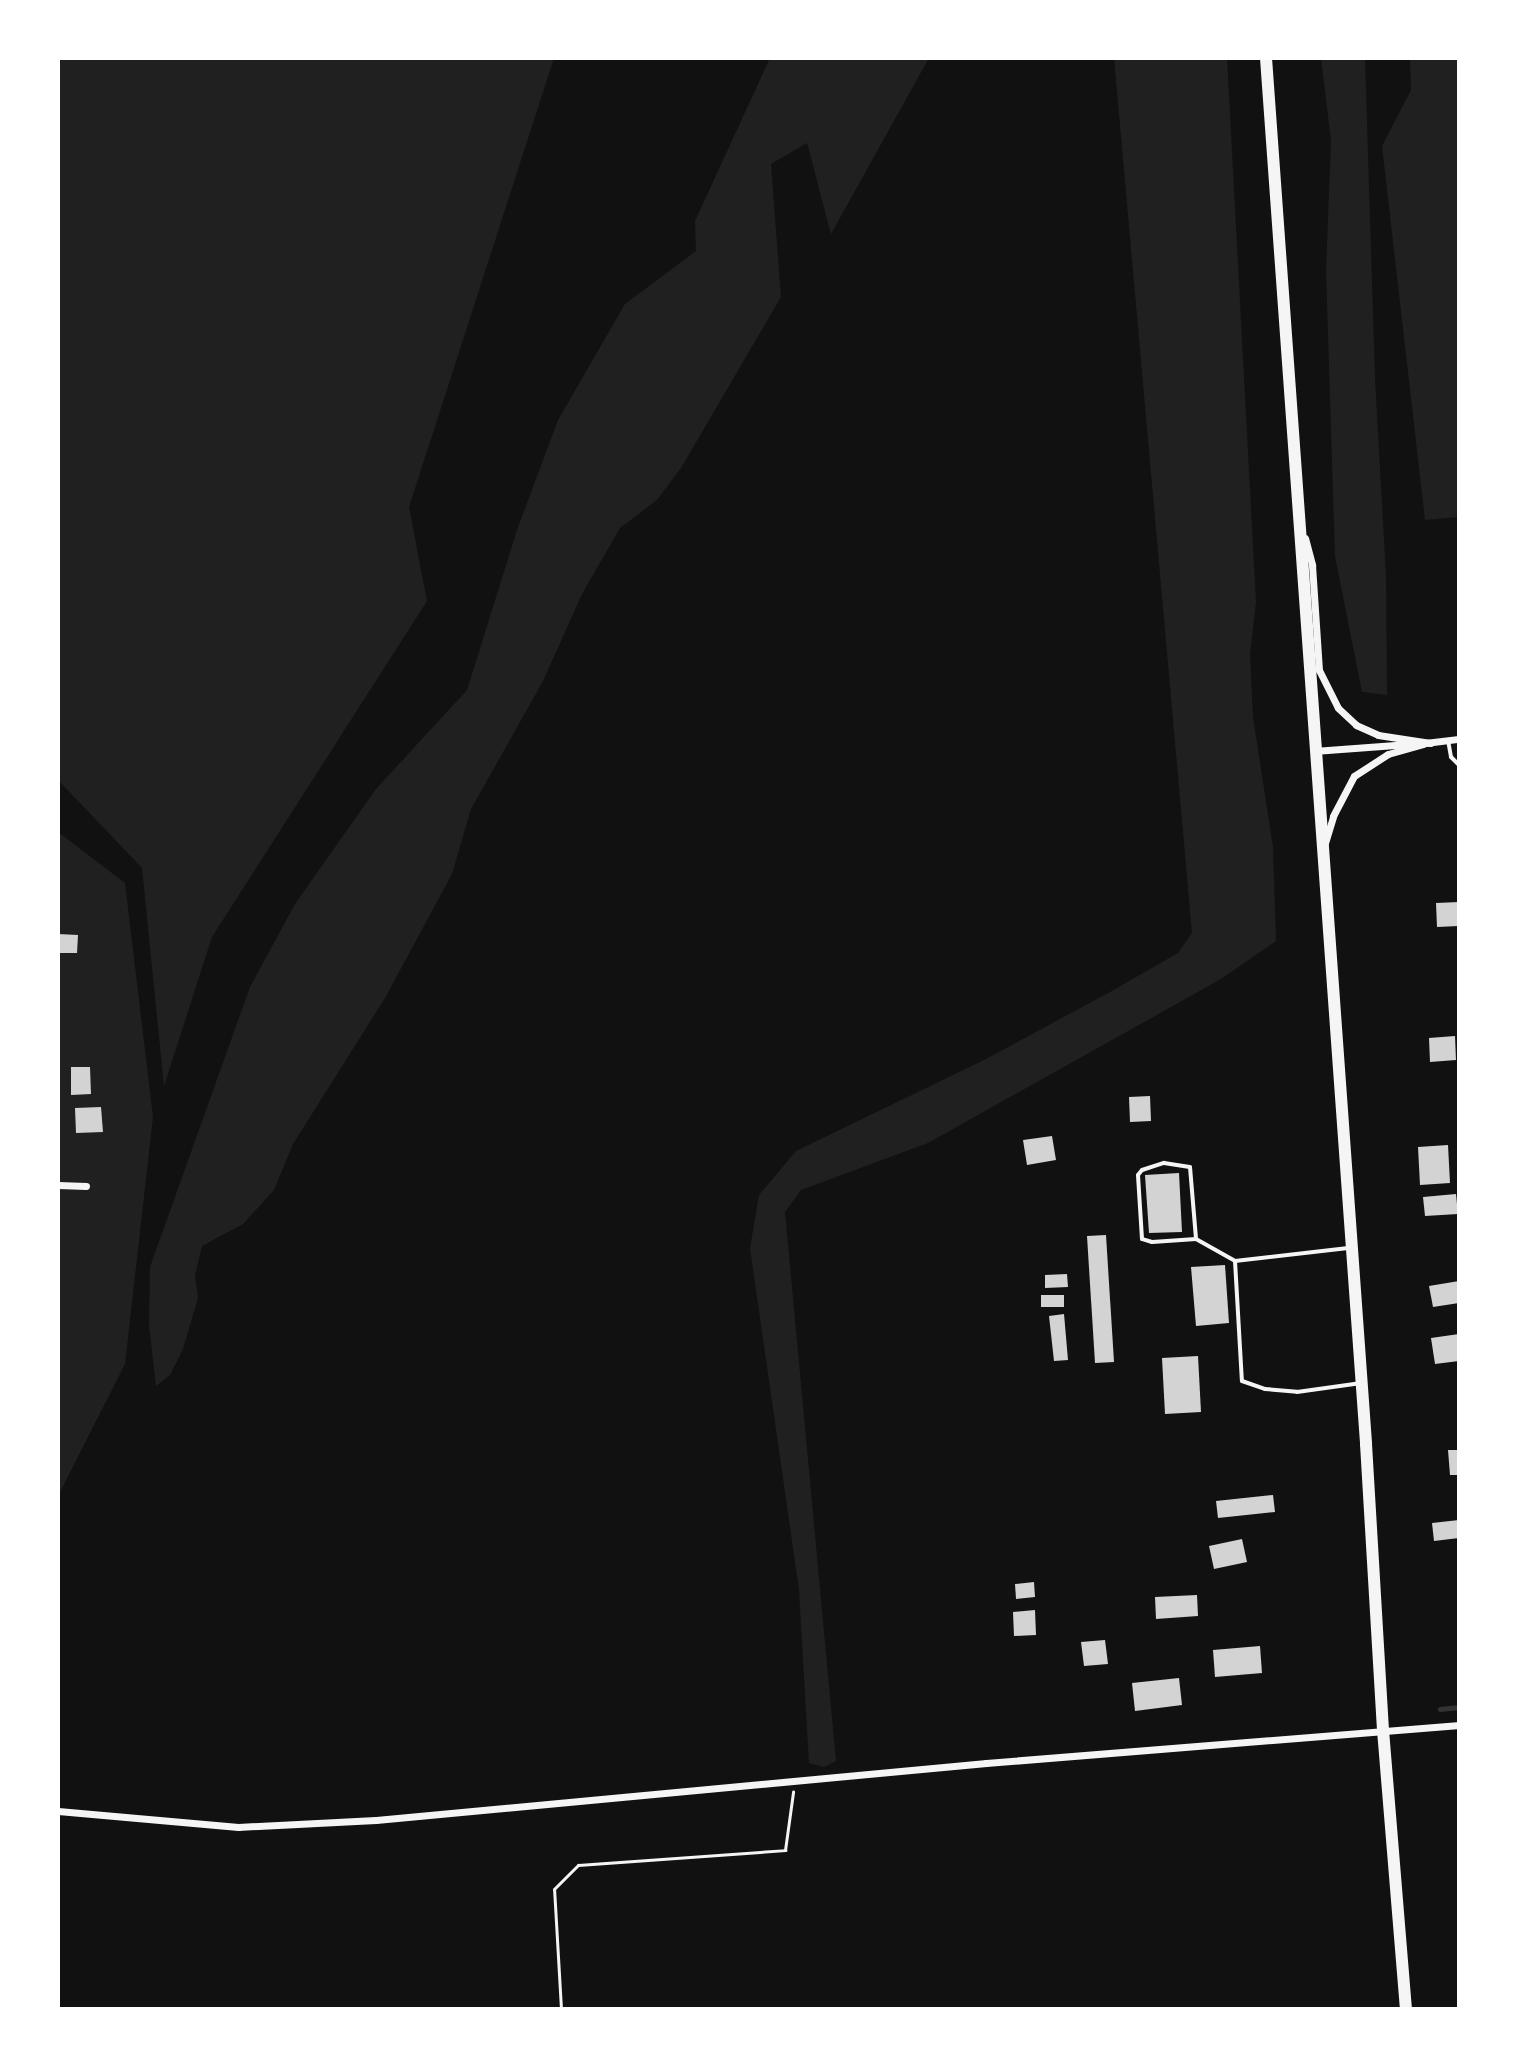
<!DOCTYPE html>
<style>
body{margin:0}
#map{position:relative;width:1517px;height:2067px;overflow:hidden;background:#111;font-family:Barlow,sans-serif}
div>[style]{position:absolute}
.green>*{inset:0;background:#202020}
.stream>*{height:5px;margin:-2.5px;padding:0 2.5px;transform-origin:2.5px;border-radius:2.5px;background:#333}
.building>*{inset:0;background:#d3d3d3}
.path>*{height:3px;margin:-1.5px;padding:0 1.5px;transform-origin:1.5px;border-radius:1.5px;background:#f5f5f5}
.service>*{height:4px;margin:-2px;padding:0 2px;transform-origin:2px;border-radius:2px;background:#f5f5f5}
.minor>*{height:7px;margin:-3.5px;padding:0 3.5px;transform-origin:3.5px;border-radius:3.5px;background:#f5f5f5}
.primary>*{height:12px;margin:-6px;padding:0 6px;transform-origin:6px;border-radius:6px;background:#f5f5f5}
span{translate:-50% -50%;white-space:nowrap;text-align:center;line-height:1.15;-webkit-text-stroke:6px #fff;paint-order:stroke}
.frame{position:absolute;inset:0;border:60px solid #fff;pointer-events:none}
</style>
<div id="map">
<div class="green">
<i style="clip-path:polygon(58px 58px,554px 58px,409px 507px,427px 601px,212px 937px,164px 1086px,142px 868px,58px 780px)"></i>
<i style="clip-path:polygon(770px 58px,929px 58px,831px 234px,807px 143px,771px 164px,781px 297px,681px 468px,657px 500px,620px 528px,582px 594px,543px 681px,471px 809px,452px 874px,385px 998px,293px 1144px,274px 1190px,243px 1224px,202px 1246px,195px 1275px,198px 1298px,183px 1349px,170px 1375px,156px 1386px,149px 1326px,150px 1267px,250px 987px,295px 904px,376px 789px,467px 690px,517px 530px,558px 420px,625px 304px,696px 251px,695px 221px)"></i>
<i style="clip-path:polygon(1114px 58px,1227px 58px,1256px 602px,1250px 655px,1253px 717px,1273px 847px,1276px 941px,1221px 979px,928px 1143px,801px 1190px,785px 1212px,836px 1761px,824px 1767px,809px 1763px,799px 1590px,750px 1248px,759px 1195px,796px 1151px,984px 1060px,1110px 992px,1178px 953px,1192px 933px)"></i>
<i style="clip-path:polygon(1321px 58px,1365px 58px,1375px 379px,1386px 576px,1387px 695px,1362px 692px,1335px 556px,1326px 270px,1331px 141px)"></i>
<i style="clip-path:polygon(1410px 58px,1459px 58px,1459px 517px,1425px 520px,1382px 146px,1411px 90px)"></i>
<i style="clip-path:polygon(58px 832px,125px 883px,153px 1117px,125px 1364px,58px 1496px)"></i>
</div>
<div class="stream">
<i style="left:1440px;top:1709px;width:19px;rotate:-6deg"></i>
</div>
<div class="building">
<i style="clip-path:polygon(1459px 902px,1459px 926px,1437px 927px,1436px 903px)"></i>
<i style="clip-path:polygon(58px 934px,78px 935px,77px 953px,58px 953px)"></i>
<i style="clip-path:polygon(1455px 1036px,1456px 1060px,1430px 1062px,1429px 1038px)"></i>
<i style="clip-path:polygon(71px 1067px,90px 1067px,91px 1094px,71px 1095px)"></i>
<i style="clip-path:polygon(1150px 1096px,1151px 1121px,1130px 1122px,1129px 1097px)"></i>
<i style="clip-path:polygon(101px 1107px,103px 1132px,76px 1133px,75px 1108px)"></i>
<i style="clip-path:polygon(1052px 1136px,1056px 1160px,1027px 1165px,1023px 1140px)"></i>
<i style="clip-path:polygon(1448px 1145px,1450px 1183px,1420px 1185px,1418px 1147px)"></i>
<i style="clip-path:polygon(1179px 1173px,1182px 1232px,1149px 1233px,1145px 1175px)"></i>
<i style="clip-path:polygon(1456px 1194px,1458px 1214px,1425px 1216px,1423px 1197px)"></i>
<i style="clip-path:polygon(1106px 1235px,1114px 1362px,1095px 1363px,1087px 1236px)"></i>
<i style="clip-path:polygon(1225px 1265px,1229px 1323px,1196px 1326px,1191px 1267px)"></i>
<i style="clip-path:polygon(1067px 1274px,1068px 1287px,1045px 1288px,1045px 1275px)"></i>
<i style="clip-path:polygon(1459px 1281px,1459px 1303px,1433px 1307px,1429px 1286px)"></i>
<i style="clip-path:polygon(1041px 1295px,1064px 1295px,1064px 1307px,1041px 1307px)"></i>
<i style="clip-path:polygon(1064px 1314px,1068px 1360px,1054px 1361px,1049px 1316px)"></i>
<i style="clip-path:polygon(1459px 1334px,1459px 1361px,1435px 1364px,1431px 1338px)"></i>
<i style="clip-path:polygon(1198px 1356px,1201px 1412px,1165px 1414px,1162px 1358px)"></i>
<i style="clip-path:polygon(1448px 1450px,1459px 1450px,1459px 1475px,1450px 1475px)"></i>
<i style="clip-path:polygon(1273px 1495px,1275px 1512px,1218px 1518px,1216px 1501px)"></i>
<i style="clip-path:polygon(1459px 1520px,1459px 1538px,1434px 1541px,1432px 1523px)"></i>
<i style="clip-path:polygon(1242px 1539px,1247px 1562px,1214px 1569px,1209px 1546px)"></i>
<i style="clip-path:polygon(1034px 1582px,1035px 1597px,1016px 1599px,1015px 1584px)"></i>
<i style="clip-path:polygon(1197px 1595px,1198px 1616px,1156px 1619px,1155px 1597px)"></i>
<i style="clip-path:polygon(1035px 1610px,1036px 1635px,1014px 1636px,1013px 1612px)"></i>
<i style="clip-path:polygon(1105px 1640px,1108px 1664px,1084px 1666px,1081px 1642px)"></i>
<i style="clip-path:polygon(1260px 1646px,1262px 1673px,1215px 1677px,1213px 1650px)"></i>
<i style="clip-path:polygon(1179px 1678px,1182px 1705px,1135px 1711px,1132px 1683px)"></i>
</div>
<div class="path">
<i style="left:561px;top:2009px;width:120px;rotate:-93.3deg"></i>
<i style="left:554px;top:1889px;width:34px;rotate:-45deg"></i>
<i style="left:578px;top:1865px;width:208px;rotate:-4.1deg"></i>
<i style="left:785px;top:1850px;width:59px;rotate:-82.1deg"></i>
</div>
<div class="service">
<i style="left:1448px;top:740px;width:17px;rotate:80deg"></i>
<i style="left:1451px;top:757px;width:11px;rotate:45deg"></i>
<i style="left:1196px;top:1239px;width:44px;rotate:176.1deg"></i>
<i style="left:1152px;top:1242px;width:10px;rotate:-163deg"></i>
<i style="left:1142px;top:1239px;width:64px;rotate:-93.6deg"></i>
<i style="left:1138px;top:1175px;width:6px;rotate:-51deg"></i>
<i style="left:1142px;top:1170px;width:23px;rotate:-18deg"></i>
<i style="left:1164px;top:1163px;width:26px;rotate:9deg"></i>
<i style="left:1190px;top:1167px;width:72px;rotate:85.2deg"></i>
<i style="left:1196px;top:1239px;width:45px;rotate:29.4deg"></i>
<i style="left:1235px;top:1261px;width:120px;rotate:86.7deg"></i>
<i style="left:1242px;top:1381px;width:24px;rotate:19deg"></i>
<i style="left:1265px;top:1389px;width:32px;rotate:5deg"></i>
<i style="left:1297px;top:1392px;width:65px;rotate:-8deg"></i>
<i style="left:1235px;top:1261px;width:114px;rotate:-6.6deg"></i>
</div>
<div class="minor">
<i style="left:1305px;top:538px;width:28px;rotate:75deg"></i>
<i style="left:1312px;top:565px;width:105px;rotate:86.2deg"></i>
<i style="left:1319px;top:670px;width:42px;rotate:63.4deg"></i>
<i style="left:1338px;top:708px;width:25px;rotate:43deg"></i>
<i style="left:1356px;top:725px;width:24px;rotate:24deg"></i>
<i style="left:1378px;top:735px;width:53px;rotate:8.7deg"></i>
<i style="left:1425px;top:743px;width:34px;rotate:-7deg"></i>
<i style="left:1314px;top:751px;width:95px;rotate:-4.2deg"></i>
<i style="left:1325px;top:843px;width:28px;rotate:-73deg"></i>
<i style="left:1333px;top:816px;width:45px;rotate:-62.3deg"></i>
<i style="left:1354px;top:776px;width:40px;rotate:-32.9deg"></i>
<i style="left:1388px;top:754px;width:37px;rotate:-16deg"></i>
<i style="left:58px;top:1185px;width:28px;rotate:2deg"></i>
<i style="left:58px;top:1811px;width:181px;rotate:5.1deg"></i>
<i style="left:238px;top:1827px;width:138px;rotate:-2.9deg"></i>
<i style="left:376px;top:1820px;width:613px;rotate:-5.34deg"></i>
<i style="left:986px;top:1763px;width:475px;rotate:-4.6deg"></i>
</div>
<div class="primary">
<i style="left:1266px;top:58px;width:1390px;rotate:85.87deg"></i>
<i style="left:1366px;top:1444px;width:287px;rotate:86.6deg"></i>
<i style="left:1383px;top:1730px;width:280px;rotate:85.3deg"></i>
</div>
<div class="frame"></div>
</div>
